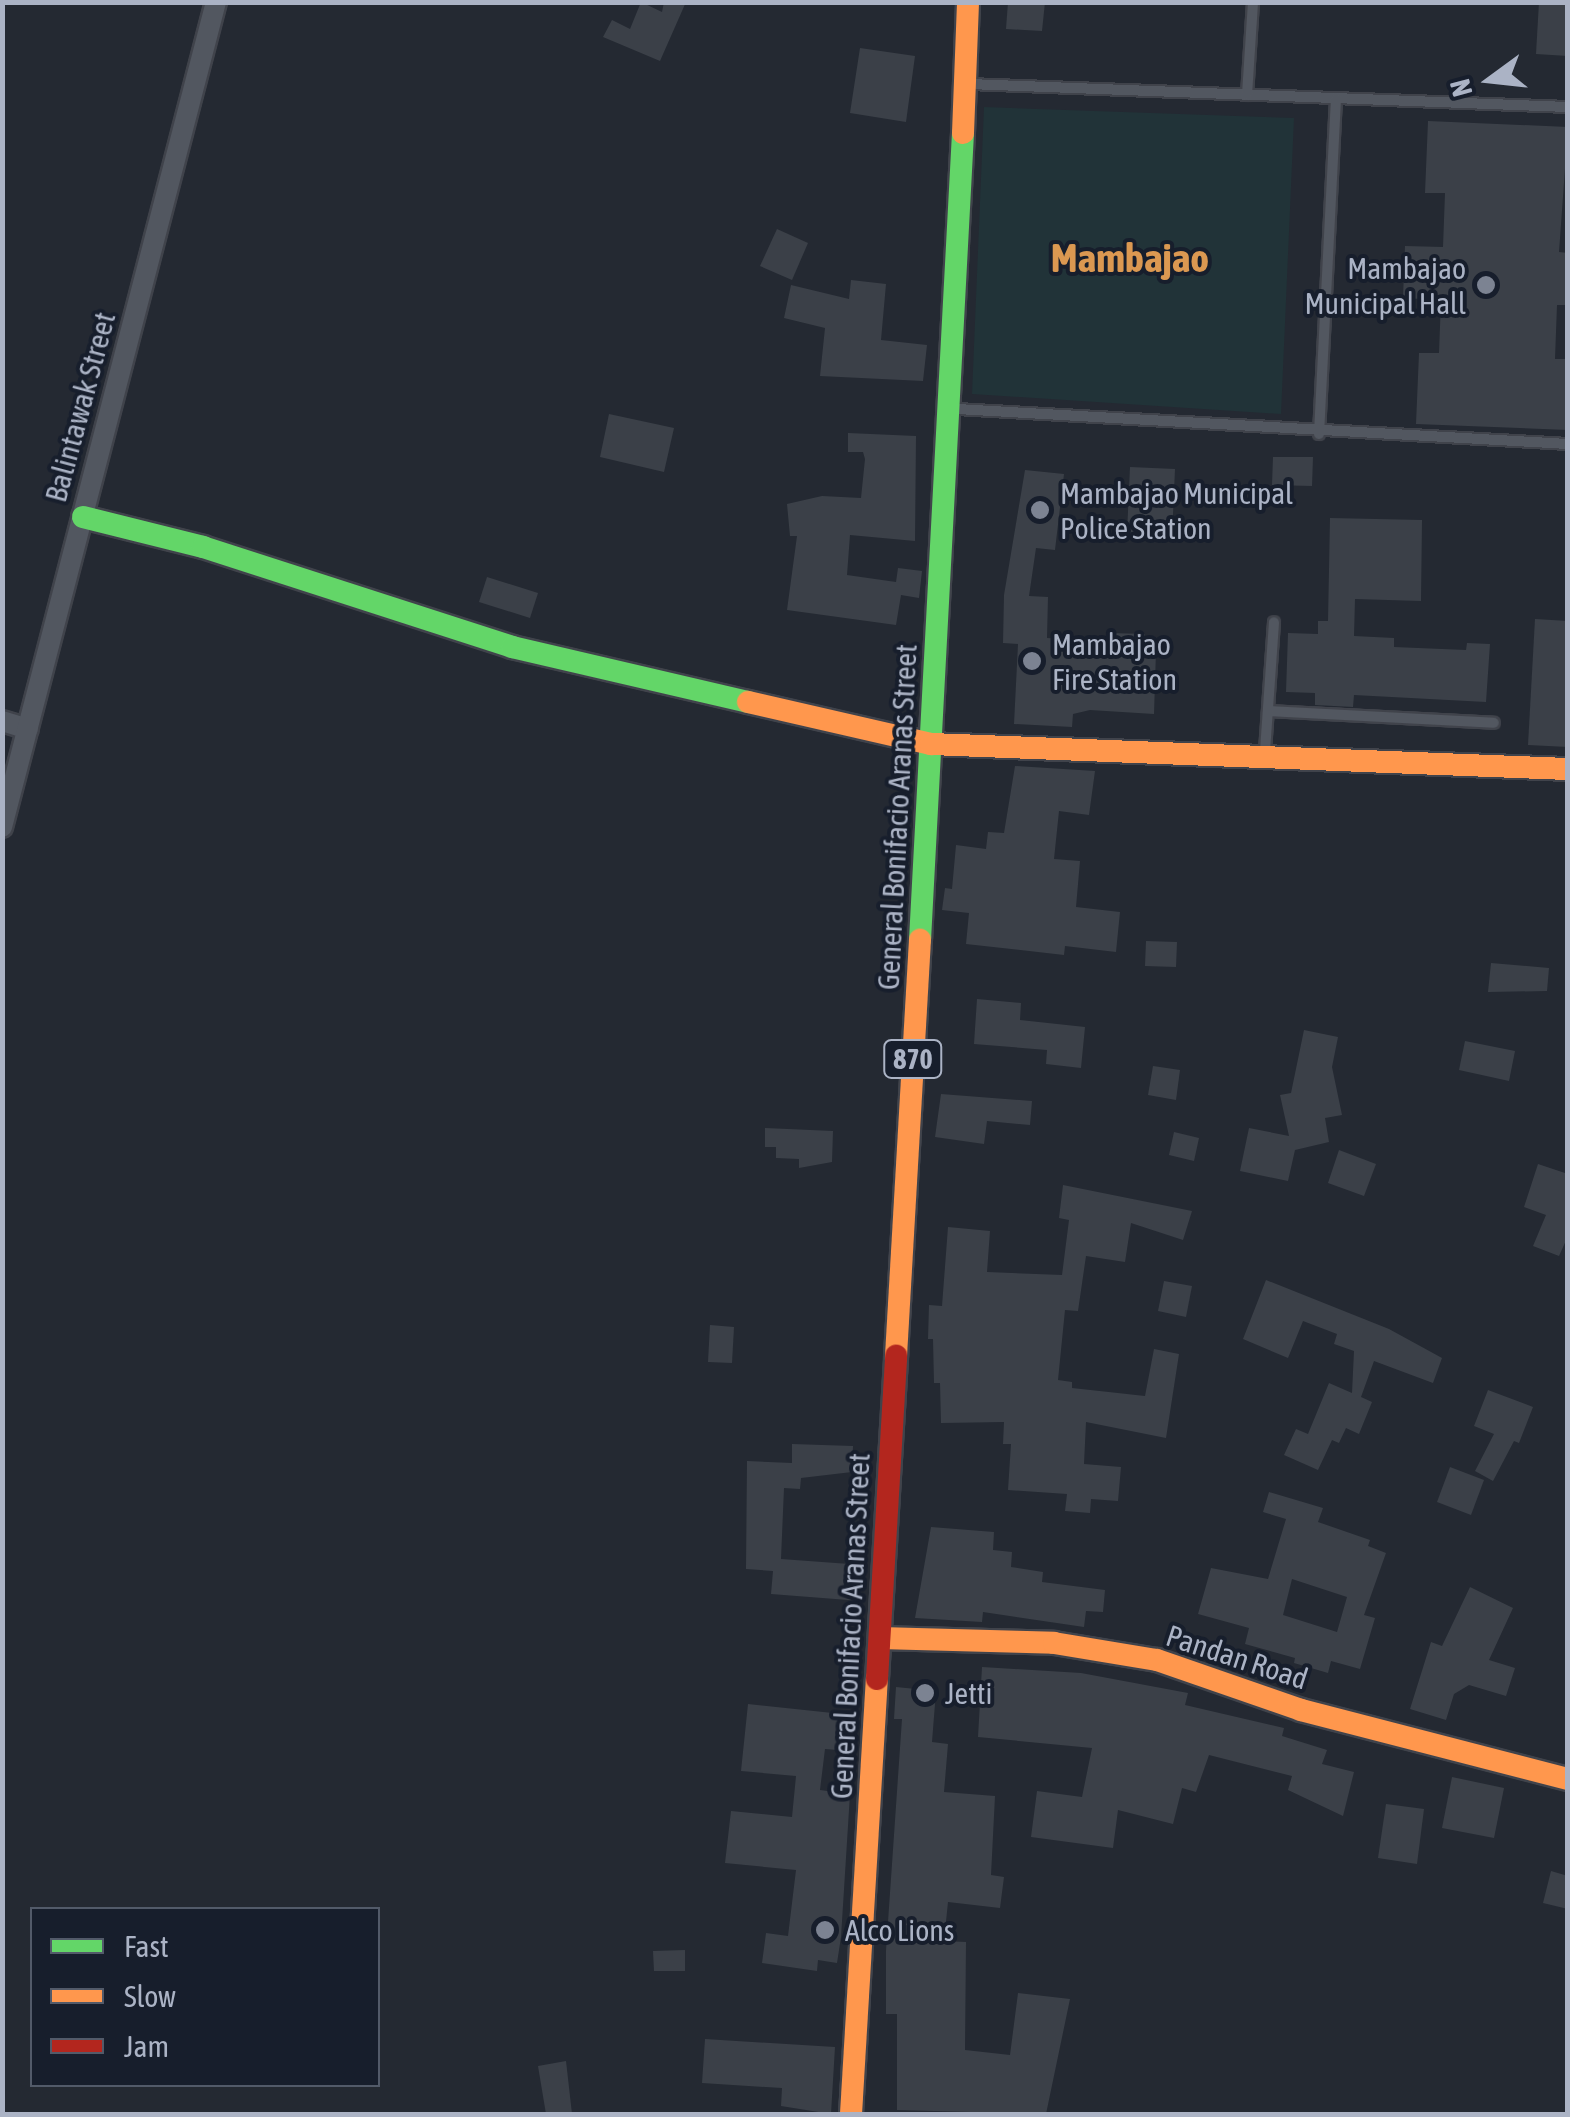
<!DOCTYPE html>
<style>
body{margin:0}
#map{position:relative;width:1570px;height:2117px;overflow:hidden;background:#242932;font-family:"Asap Condensed",sans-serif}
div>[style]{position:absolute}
.green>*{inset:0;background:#213338}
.building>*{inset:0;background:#3b4048}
.roads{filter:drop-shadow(2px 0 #40434b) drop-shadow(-2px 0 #40434b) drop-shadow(0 2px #40434b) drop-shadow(0 -2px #40434b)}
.lane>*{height:10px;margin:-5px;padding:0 5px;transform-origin:5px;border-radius:5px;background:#525760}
.street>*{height:20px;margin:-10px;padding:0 10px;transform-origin:10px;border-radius:10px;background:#525760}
.fast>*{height:22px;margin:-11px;padding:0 11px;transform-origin:11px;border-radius:11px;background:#63d668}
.slow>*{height:22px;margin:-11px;padding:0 11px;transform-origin:11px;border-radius:11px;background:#ff974d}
.jam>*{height:22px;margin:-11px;padding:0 11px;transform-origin:11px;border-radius:11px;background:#b3261e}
.dots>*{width:28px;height:28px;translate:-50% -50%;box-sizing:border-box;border:5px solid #171e2c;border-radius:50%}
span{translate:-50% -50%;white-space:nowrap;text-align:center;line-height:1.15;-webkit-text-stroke:8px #171e2c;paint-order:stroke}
.shield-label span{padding:2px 8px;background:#171e2c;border:2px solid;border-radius:8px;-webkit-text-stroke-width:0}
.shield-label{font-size:28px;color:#abb3c5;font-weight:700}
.poi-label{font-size:30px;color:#abb3c5}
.right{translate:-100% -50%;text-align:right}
.left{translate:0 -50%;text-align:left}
.street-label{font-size:30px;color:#abb3c5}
.district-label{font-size:40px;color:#db9851;font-weight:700}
.frame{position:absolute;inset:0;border:5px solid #abb3c5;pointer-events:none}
.legend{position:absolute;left:30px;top:1907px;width:350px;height:180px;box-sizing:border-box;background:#171e2c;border:2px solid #525a69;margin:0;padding:12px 18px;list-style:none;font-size:30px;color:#abb3c5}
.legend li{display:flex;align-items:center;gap:20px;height:50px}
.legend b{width:50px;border:2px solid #525a69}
.north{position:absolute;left:1440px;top:30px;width:100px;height:100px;-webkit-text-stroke:8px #171e2c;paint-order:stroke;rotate:255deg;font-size:28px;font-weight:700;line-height:40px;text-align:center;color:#abb3c5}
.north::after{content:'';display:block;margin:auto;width:35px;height:45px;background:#abb3c5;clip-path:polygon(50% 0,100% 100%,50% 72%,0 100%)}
</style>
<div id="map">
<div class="green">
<i style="clip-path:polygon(984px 107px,1294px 118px,1281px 414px,972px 394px)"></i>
</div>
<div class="building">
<i style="clip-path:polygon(641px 2px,662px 12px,664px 2px,686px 2px,660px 61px,603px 37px,612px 20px,630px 29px)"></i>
<i style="clip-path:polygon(1008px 2px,1045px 2px,1042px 31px,1006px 29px)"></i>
<i style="clip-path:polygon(1539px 2px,1568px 2px,1568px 56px,1536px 54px)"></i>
<i style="clip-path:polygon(860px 48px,915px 56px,906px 122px,850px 113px)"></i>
<i style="clip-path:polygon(1428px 121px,1568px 127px,1559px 252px,1568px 253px,1568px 305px,1557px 305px,1555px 359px,1568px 359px,1568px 430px,1416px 424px,1419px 353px,1439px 353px,1441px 300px,1403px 298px,1405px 246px,1443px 247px,1445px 193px,1425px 193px)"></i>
<i style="clip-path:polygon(777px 229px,808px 243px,792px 280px,760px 266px)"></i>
<i style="clip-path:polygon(851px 280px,886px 284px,881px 340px,927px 345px,923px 381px,820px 376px,825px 328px,784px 318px,791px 285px,849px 299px)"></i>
<i style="clip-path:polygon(609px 414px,674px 428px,664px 472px,600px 457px)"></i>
<i style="clip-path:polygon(848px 433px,916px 436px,915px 541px,850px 535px,847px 575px,896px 582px,898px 568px,922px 571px,919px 598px,901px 595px,896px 625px,787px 610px,797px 536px,790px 536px,787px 504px,822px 496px,861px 498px,865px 459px,863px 452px,848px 452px)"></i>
<i style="clip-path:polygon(1273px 457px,1313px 457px,1312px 486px,1272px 485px)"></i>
<i style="clip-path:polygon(1130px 467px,1175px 469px,1172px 536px,1127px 534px)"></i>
<i style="clip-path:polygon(1025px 470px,1064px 474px,1055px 550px,1036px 548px,1029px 596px,1048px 597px,1047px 638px,1110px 642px,1110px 633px,1145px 634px,1144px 650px,1156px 651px,1154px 714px,1090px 710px,1073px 714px,1072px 727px,1014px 724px,1018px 644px,1003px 643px,1004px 595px)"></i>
<i style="clip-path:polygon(1330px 518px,1422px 520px,1421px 601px,1355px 599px,1354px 636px,1394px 638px,1394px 647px,1466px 650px,1467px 643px,1490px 644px,1486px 702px,1354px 695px,1353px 707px,1315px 705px,1315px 693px,1286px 692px,1288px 633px,1318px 634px,1318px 621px,1328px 621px)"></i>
<i style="clip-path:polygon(487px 577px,538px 593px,530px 618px,479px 602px)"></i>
<i style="clip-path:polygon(1535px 619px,1568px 621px,1568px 747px,1528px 745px)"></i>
<i style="clip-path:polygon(1015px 766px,1095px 771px,1089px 815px,1059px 811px,1054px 859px,1080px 861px,1076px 907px,1120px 912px,1116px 952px,1065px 946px,1064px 955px,966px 944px,969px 913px,942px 910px,945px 888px,952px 889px,956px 845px,986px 849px,988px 832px,1004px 833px)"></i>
<i style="clip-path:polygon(1146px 941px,1177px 942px,1176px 967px,1145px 966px)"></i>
<i style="clip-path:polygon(1491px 963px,1549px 968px,1547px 991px,1488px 992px)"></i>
<i style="clip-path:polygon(977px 999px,1021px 1003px,1020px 1020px,1085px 1027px,1081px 1068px,1046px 1064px,1047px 1050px,974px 1044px)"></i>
<i style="clip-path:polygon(1304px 1030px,1338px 1037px,1332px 1067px,1342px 1115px,1325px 1118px,1329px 1142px,1295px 1150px,1288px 1181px,1240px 1171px,1249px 1128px,1289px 1136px,1280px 1095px,1291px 1093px)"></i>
<i style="clip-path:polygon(1465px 1041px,1515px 1051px,1509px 1081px,1459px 1070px)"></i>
<i style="clip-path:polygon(1153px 1066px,1180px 1070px,1176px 1100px,1148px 1095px)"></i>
<i style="clip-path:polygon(941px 1094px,1032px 1101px,1030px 1125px,987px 1121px,984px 1144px,935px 1137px)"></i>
<i style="clip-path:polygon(765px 1128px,833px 1131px,832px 1162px,799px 1168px,799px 1159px,776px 1158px,776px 1147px,765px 1147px)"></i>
<i style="clip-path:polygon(1174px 1132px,1199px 1138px,1194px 1161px,1169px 1155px)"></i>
<i style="clip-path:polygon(1339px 1150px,1376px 1164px,1364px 1196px,1328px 1183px)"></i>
<i style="clip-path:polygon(1538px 1164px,1568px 1174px,1568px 1236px,1559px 1256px,1533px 1246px,1546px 1215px,1524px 1207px)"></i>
<i style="clip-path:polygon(1063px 1185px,1192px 1211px,1183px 1240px,1131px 1223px,1125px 1262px,1086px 1256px,1078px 1311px,1065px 1310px,1058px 1380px,1072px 1382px,1072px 1388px,1145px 1396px,1154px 1349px,1179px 1354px,1166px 1438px,1086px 1422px,1084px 1464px,1121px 1467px,1118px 1501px,1091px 1499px,1090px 1513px,1065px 1511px,1067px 1494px,1008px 1490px,1011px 1444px,1003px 1444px,1004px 1422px,941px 1423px,940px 1383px,934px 1383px,933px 1339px,928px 1339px,929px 1305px,942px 1306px,948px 1227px,990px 1231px,987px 1272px,1062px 1275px,1069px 1220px,1059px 1218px)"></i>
<i style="clip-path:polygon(1266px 1280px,1389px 1329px,1442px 1358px,1433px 1383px,1374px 1361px,1361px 1397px,1372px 1402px,1359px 1434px,1346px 1428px,1339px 1443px,1332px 1440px,1318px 1470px,1284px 1455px,1296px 1429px,1308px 1434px,1329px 1383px,1352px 1393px,1354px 1351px,1334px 1344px,1337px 1334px,1303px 1321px,1288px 1358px,1243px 1339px)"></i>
<i style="clip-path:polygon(1164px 1281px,1192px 1286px,1186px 1317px,1158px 1311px)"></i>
<i style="clip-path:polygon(710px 1325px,734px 1327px,732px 1363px,708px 1362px)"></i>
<i style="clip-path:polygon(1488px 1390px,1533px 1407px,1519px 1443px,1514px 1441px,1493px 1481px,1475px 1471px,1494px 1434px,1474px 1426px)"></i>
<i style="clip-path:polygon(792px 1444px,853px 1446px,852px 1472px,801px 1478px,800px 1489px,784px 1488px,781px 1559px,863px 1565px,861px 1601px,771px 1594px,773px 1571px,746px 1569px,747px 1461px,792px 1463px)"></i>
<i style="clip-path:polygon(1450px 1467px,1484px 1480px,1471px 1515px,1437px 1502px)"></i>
<i style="clip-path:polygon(evenodd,1269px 1492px,1323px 1508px,1318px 1522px,1370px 1540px,1368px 1546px,1386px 1553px,1364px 1615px,1375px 1618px,1360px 1669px,1331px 1661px,1328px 1673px,1294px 1663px,1295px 1658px,1245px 1644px,1249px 1628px,1198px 1614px,1211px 1568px,1268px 1579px,1286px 1519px,1263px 1512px,1269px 1492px,1292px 1579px,1347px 1597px,1337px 1632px,1283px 1615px,1292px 1579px)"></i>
<i style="clip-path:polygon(931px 1527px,994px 1532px,993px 1550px,1012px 1552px,1011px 1567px,1043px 1572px,1042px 1582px,1105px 1590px,1103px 1612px,1086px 1611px,1084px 1627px,983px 1612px,982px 1622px,915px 1618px)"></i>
<i style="clip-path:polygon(1470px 1587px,1513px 1608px,1489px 1660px,1515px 1668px,1506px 1696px,1469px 1685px,1454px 1694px,1446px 1720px,1410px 1709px,1431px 1642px,1442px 1646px)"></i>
<i style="clip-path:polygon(982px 1667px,1081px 1673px,1188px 1693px,1185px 1705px,1284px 1728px,1282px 1736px,1327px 1750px,1322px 1764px,1354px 1772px,1343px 1816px,1288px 1790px,1292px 1776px,1209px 1755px,1196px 1792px,1182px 1788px,1173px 1824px,1118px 1810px,1113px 1848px,1031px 1837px,1037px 1791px,1082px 1797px,1092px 1748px,978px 1737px)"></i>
<i style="clip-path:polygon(896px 1687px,936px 1691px,932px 1742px,948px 1744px,944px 1792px,995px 1796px,991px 1875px,1004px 1877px,1000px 1908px,948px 1902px,944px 1941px,966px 1942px,965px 2050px,1010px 2055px,1018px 1993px,1070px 1999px,1046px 2114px,897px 2110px,897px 2014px,886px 2014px,886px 1951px,902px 1719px,894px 1719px)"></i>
<i style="clip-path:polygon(748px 1704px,842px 1714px,838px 1750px,825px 1749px,820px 1790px,850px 1794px,841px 1937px,837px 1963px,818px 1960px,817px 1971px,762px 1963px,766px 1933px,788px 1936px,796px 1870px,725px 1863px,731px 1811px,792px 1817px,796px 1776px,741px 1771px)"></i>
<i style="clip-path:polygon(1452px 1777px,1504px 1788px,1494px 1838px,1442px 1828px)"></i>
<i style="clip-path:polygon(1386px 1804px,1424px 1809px,1417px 1864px,1378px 1858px)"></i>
<i style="clip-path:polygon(1551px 1871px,1568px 1876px,1568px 1909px,1543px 1903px)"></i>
<i style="clip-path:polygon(685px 1950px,685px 1971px,654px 1971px,653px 1951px)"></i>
<i style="clip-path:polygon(705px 2039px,835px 2047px,831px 2114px,781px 2106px,782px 2088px,702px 2083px)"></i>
<i style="clip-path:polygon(566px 2061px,572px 2114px,546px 2114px,538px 2066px)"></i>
</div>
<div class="roads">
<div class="lane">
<i style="left:969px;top:84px;width:599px;rotate:2.2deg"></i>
<i style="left:1247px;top:95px;width:93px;rotate:-86.3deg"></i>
<i style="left:957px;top:409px;width:612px;rotate:3.28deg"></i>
<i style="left:1319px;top:434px;width:336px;rotate:-87.1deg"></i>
<i style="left:1268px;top:711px;width:226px;rotate:3deg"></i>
<i style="left:1265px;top:751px;width:129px;rotate:-86deg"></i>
</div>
<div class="street">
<i style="left:2px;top:721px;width:27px;rotate:17deg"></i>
<i style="left:2px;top:827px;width:852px;rotate:-75.46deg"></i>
</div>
<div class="fast">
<i style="left:83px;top:517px;width:124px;rotate:14deg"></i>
<i style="left:203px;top:547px;width:325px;rotate:17.9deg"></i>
<i style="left:512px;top:647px;width:242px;rotate:13.1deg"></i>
<i style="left:920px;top:940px;width:808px;rotate:-86.95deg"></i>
</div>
<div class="slow">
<i style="left:963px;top:133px;width:131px;rotate:-87.8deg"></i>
<i style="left:748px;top:702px;width:188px;rotate:12.9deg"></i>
<i style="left:931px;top:744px;width:637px;rotate:2.25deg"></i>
<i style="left:896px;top:1356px;width:417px;rotate:-86.7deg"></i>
<i style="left:880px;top:1638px;width:174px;rotate:1.6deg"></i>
<i style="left:1054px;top:1643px;width:104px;rotate:9.4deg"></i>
<i style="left:1157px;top:1660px;width:152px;rotate:19.1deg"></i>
<i style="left:1301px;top:1710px;width:276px;rotate:14.5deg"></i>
<i style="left:851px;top:2114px;width:436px;rotate:-86.6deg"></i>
</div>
<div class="jam">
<i style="left:877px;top:1679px;width:324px;rotate:-86.6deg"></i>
</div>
</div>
<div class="dots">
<i style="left:1486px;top:285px;background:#7c8392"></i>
<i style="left:1040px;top:510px;background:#7c8392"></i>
<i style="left:1032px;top:661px;background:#7c8392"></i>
<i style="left:925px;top:1693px;background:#7c8392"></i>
<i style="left:825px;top:1930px;background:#7c8392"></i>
</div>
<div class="shield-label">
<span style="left:913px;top:1059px">870</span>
</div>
<div class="poi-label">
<span class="right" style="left:1466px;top:285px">Mambajao<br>Municipal Hall</span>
<span class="left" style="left:1060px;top:510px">Mambajao Municipal<br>Police Station</span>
<span class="left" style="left:1052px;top:661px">Mambajao<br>Fire Station</span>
<span class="left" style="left:945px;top:1693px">Jetti</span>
<span class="left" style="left:845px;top:1930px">Alco Lions</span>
</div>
<div class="street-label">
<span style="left:80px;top:407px;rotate:-75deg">Balintawak Street</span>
<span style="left:897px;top:817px;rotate:-87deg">General Bonifacio Aranas Street</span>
<span style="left:850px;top:1626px;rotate:-87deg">General Bonifacio Aranas Street</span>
<span style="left:1237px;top:1657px;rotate:18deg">Pandan Road</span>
</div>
<div class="district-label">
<span style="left:1130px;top:258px">Mambajao</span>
</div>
<div class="frame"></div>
<ul class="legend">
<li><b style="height:12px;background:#63d668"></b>Fast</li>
<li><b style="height:12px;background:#ff974d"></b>Slow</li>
<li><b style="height:12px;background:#b3261e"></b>Jam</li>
</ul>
<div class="north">N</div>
</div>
